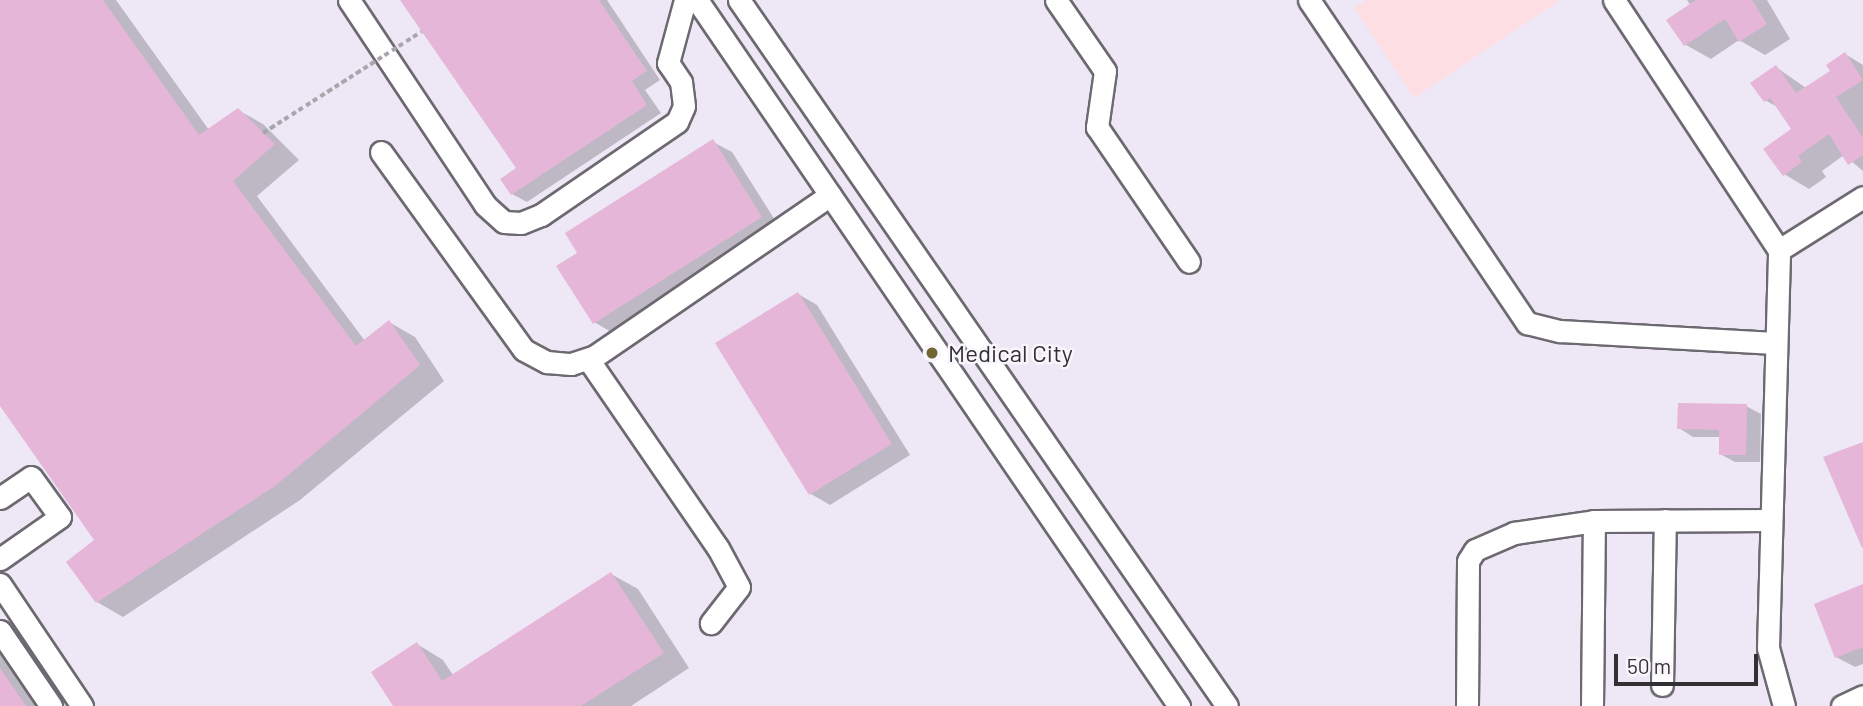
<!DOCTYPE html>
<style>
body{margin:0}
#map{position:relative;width:1863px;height:706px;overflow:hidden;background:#f9f6fd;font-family:Barlow,sans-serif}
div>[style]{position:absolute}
.built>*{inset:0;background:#eee7f6}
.green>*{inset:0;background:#fddee3}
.shadow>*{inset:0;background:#0003}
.building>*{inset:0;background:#e5b6d8}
.roads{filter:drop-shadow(2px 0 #6c6a70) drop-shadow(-2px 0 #6c6a70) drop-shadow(0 2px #6c6a70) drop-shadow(0 -2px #6c6a70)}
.minor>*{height:21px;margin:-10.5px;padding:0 10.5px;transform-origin:10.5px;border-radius:10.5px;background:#fff}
.path-bridge>*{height:3.5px;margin-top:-1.75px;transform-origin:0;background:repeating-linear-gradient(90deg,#a8a6ab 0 5px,transparent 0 8.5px)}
.dots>*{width:19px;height:19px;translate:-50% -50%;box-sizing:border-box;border:4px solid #f9f6fd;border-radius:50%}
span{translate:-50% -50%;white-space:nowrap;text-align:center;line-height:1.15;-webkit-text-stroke:5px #f9f6fd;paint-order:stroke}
.poi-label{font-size:24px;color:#313033}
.left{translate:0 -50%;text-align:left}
.scale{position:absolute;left:1614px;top:654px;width:144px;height:32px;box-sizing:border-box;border:4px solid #313033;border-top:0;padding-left:9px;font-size:21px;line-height:24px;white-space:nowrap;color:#313033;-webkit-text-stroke:5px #f9f6fd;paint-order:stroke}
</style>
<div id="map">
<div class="built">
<i style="clip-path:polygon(0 0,1863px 0,1863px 706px,0 706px)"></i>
</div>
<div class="green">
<i style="clip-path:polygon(1366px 0,1560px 0,1414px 98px,1354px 8px)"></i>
</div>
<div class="shadow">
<i style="clip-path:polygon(0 0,116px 0,209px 130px,238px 110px,263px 124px,299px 160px,257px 196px,365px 341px,389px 322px,415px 337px,444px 381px,300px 500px,123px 617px,97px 602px,96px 540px,0 403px)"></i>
<i style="clip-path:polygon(405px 0,607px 0,660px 80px,645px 90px,661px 113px,527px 202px,512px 194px,518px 169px)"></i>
<i style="clip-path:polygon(1687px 0,1767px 0,1790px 39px,1765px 55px,1739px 40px,1711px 59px,1686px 45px,1669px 21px,1691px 6px)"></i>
<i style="clip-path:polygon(1845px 54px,1863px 65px,1863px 171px,1844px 155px,1822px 171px,1826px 177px,1809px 189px,1784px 174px,1794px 129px,1779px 108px,1765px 100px,1776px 67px,1806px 88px,1832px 71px)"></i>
<i style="clip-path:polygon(713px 142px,732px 152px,780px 228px,613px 333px,594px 322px,580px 253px)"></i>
<i style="clip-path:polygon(798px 294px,817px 305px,910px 455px,830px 505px,811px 494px)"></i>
<i style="clip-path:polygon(1746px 406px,1761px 414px,1760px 462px,1735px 462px,1720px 454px,1721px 437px,1693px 437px,1679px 428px)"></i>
<i style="clip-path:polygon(611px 574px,638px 589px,689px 668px,631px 706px,395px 706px,417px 644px,443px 660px,453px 675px)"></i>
<i style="clip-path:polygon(1863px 586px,1863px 664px,1855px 667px,1836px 657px)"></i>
<i style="clip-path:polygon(0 652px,36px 706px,0 706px)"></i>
</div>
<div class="building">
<i style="clip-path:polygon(0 0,103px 0,199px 135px,238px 108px,275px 144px,233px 181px,356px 346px,389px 320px,420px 365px,275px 486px,96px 603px,66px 562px,94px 540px,0 406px)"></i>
<i style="clip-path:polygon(400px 0,599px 0,647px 71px,632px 81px,647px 105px,511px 195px,500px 179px,516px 168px)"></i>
<i style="clip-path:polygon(1696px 0,1752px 0,1767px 24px,1739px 42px,1725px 19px,1684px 46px,1666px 20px)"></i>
<i style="clip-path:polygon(1845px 52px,1863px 80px,1836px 97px,1863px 138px,1863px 155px,1848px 165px,1829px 134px,1798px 156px,1802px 162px,1783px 176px,1763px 149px,1791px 129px,1770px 98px,1764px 102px,1750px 83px,1776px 65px,1796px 93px,1830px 71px,1826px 65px)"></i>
<i style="clip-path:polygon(713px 139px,762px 217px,593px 324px,556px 266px,577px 253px,565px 233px)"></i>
<i style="clip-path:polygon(798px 292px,892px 444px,809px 495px,715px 343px)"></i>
<i style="clip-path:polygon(1678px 403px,1747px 404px,1746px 455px,1719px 455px,1719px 430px,1677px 429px)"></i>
<i style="clip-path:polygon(1863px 442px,1863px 548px,1862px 548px,1823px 457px)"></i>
<i style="clip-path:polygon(611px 572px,664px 653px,581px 706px,393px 706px,371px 672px,417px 642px,442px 681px)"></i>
<i style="clip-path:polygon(1863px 584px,1863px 647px,1835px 658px,1814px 604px)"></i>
<i style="clip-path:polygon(0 668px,26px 706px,0 706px)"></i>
</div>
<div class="roads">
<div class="minor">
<i style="left:349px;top:0;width:246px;rotate:56.4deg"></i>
<i style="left:485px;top:205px;width:25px;rotate:42deg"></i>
<i style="left:504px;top:222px;width:17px;rotate:3deg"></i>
<i style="left:521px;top:223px;width:22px;rotate:-22deg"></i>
<i style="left:541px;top:215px;width:165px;rotate:-34.4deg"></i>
<i style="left:677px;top:122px;width:17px;rotate:-66deg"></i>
<i style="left:684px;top:106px;width:24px;rotate:-97deg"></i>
<i style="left:681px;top:82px;width:23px;rotate:-124deg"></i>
<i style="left:668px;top:63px;width:65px;rotate:-74.9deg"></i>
<i style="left:697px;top:0;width:855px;rotate:55.68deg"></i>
<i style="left:739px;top:0;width:858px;rotate:55.35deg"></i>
<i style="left:1056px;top:0;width:86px;rotate:55.4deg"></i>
<i style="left:1105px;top:71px;width:57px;rotate:98.1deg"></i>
<i style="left:1097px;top:127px;width:163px;rotate:55.7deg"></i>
<i style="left:1309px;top:0;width:390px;rotate:56deg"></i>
<i style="left:1527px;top:323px;width:34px;rotate:14deg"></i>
<i style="left:1560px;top:331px;width:215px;rotate:3.2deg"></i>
<i style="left:1614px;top:0;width:300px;rotate:56.6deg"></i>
<i style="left:381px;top:152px;width:244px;rotate:54.2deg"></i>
<i style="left:524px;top:350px;width:26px;rotate:28deg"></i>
<i style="left:547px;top:362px;width:24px;rotate:5deg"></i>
<i style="left:571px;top:364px;width:25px;rotate:-18deg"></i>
<i style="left:595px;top:356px;width:285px;rotate:-34.4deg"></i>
<i style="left:588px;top:359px;width:229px;rotate:55.5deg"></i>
<i style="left:718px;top:548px;width:44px;rotate:61.7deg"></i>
<i style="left:739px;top:587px;width:46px;rotate:127.9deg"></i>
<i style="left:0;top:498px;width:37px;rotate:-34deg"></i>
<i style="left:31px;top:477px;width:49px;rotate:54.1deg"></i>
<i style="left:60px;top:517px;width:73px;rotate:145deg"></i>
<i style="left:0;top:584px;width:147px;rotate:56.1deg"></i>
<i style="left:0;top:631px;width:91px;rotate:55.8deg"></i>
<i style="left:1662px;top:685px;width:165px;rotate:-89deg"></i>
<i style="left:1467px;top:706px;width:145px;rotate:-89.6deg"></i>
<i style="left:1468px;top:561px;width:13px;rotate:-58deg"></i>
<i style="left:1475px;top:550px;width:43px;rotate:-23.6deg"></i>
<i style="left:1514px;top:533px;width:81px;rotate:-8.5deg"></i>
<i style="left:1594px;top:521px;width:177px;rotate:-0.3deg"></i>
<i style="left:1592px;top:706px;width:185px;rotate:-89.4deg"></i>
<i style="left:1784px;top:706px;width:60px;rotate:-105.4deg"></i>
<i style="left:1768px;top:648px;width:398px;rotate:-88.4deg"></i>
<i style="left:1779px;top:250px;width:99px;rotate:-32.2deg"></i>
<i style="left:1842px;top:706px;width:23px;rotate:-25deg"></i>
</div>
</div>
<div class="path-bridge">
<i style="left:263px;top:133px;width:188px;rotate:-32.6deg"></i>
</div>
<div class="dots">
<i style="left:932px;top:353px;background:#716532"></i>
</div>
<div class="poi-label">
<span class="left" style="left:948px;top:353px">Medical City</span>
</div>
<div class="scale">50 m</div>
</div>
